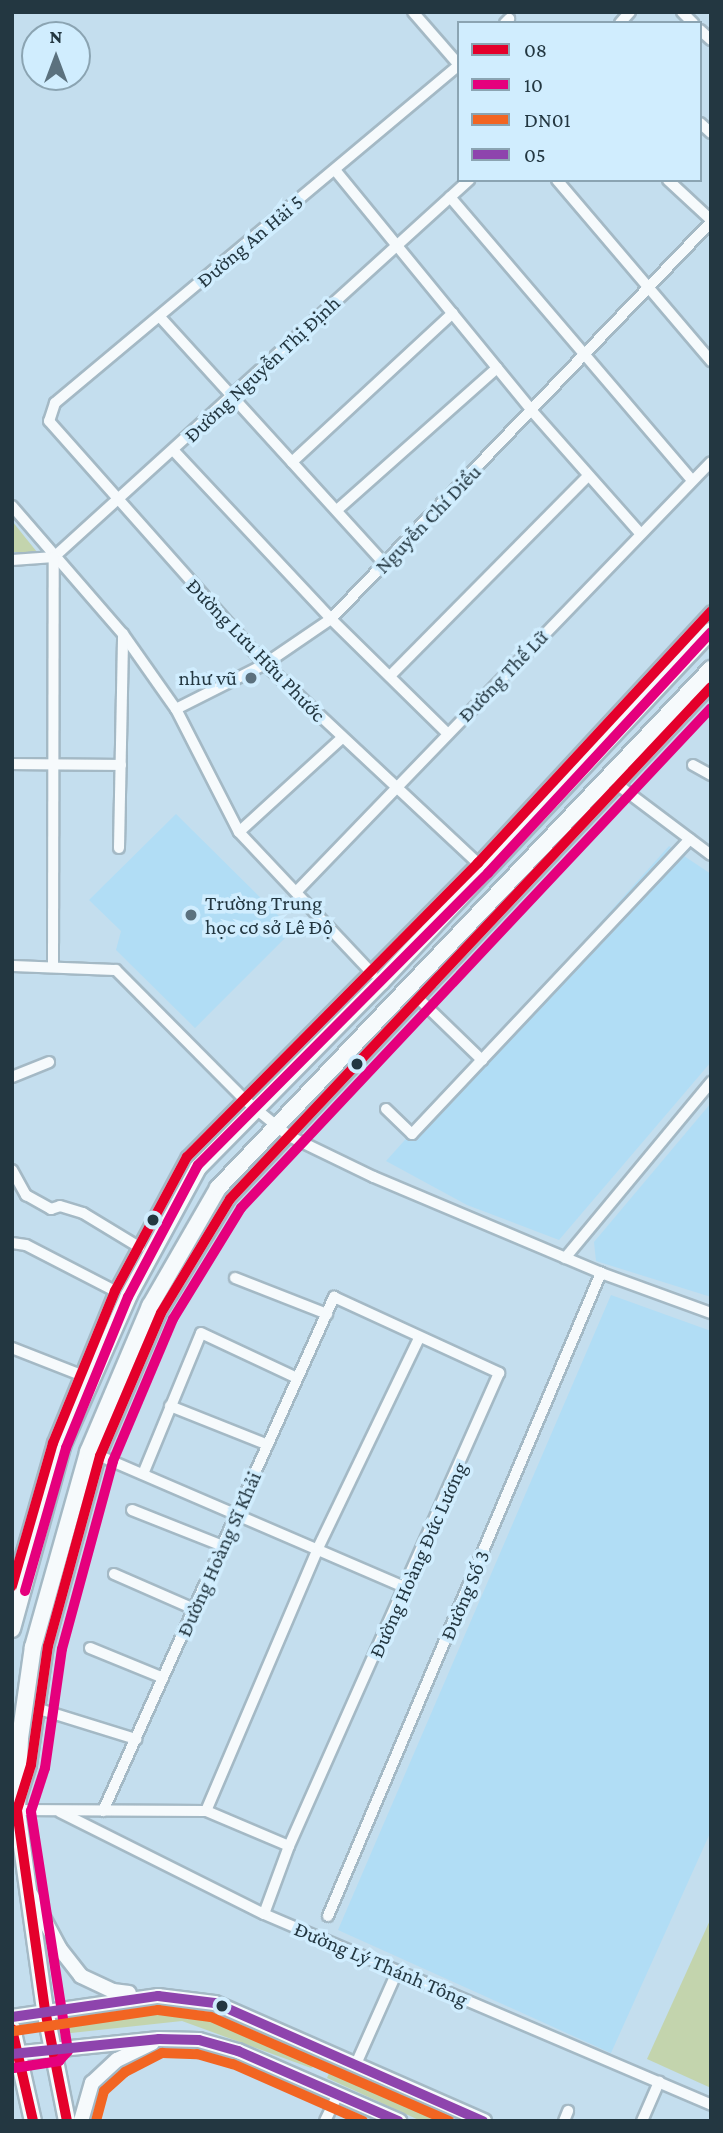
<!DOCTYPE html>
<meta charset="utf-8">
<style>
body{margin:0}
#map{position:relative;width:723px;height:2133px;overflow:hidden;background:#c4deee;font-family:"Crimson Pro",serif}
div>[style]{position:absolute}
.built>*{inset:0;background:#b1ddf5}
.green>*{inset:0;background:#c3d4ad}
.roads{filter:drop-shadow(2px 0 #a4b9c5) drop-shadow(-2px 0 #a4b9c5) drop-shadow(0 2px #a4b9c5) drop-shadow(0 -2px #a4b9c5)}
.minor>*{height:10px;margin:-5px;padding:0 5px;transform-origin:5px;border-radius:5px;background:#f6fafc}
.major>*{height:14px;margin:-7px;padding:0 7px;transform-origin:7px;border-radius:7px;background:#f6fafc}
.highway>*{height:16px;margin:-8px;padding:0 8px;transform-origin:8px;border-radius:8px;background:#f6fafc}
.bus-1>*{height:10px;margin:-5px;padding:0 5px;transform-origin:5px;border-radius:5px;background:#e4002b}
.bus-2>*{height:10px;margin:-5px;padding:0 5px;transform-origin:5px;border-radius:5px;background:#e5007d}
.bus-3>*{height:10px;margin:-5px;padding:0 5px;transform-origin:5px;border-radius:5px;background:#f26522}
.bus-4>*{height:10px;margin:-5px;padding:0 5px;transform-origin:5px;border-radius:5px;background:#8e44ad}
.dots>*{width:19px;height:19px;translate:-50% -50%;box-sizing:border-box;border:4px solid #d0edfe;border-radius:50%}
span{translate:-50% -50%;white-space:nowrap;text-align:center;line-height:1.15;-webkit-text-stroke:7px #d0edfe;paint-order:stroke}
.street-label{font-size:21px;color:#233741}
.poi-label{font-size:21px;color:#233741}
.right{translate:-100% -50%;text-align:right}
.left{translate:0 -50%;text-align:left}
.frame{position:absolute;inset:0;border:14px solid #233741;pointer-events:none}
.legend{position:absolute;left:457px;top:21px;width:245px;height:161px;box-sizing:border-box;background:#d0edfe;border:2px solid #8ba4b2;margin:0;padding:9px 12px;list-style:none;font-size:21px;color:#233741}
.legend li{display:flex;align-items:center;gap:14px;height:35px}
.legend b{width:35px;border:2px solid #8ba4b2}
.north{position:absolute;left:21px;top:21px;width:70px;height:70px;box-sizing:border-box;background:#d0edfe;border:2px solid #8ba4b2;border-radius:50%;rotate:0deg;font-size:19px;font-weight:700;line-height:28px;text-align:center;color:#233741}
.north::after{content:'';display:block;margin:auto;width:24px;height:32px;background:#5b717e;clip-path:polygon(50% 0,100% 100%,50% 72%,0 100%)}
</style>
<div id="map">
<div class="built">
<i style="clip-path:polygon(176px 814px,293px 930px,195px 1028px,116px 950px,121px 931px,89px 900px)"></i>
<i style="clip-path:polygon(669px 846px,711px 874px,711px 1062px,559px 1240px,467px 1205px,386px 1161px)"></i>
<i style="clip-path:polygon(711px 1103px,711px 1297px,596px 1261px,594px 1242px)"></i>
<i style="clip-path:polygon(611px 1295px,711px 1331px,711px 1831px,611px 2053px,338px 1930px)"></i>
</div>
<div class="green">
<i style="clip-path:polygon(12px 521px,37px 552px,12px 552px)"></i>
<i style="clip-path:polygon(711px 1918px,711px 2088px,647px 2059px)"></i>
<i style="clip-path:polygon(181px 2009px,217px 2017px,314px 2056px,319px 2064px,311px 2068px,182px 2021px,71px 2033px,65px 2030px,68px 2024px)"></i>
<i style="clip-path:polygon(332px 2066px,454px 2121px,421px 2121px,327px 2078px)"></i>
</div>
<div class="roads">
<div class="minor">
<i style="left:413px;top:12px;width:70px;rotate:49deg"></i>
<i style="left:682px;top:12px;width:16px;rotate:45deg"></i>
<i style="left:505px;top:23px;width:6px;rotate:-45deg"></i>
<i style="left:620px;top:23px;width:15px;rotate:-48deg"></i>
<i style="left:700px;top:30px;width:15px;rotate:42deg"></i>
<i style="left:459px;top:65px;width:527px;rotate:140.08deg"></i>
<i style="left:55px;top:403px;width:19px;rotate:108deg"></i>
<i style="left:49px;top:421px;width:325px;rotate:48.4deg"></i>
<i style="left:265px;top:664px;width:291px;rotate:43.1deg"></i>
<i style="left:700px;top:123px;width:15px;rotate:42deg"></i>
<i style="left:335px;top:170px;width:311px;rotate:50.7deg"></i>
<i style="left:532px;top:411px;width:164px;rotate:48.5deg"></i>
<i style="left:557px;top:180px;width:238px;rotate:49.6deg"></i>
<i style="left:668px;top:180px;width:59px;rotate:42.9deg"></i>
<i style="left:450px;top:197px;width:372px;rotate:49.5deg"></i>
<i style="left:160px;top:317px;width:333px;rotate:47.7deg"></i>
<i style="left:174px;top:451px;width:230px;rotate:46.9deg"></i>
<i style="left:331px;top:619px;width:163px;rotate:44.5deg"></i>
<i style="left:292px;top:462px;width:219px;rotate:-42.8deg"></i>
<i style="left:12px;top:506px;width:169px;rotate:49.1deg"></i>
<i style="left:123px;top:634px;width:92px;rotate:54.8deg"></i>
<i style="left:176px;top:709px;width:138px;rotate:62.9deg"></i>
<i style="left:239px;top:832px;width:194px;rotate:46.7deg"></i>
<i style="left:337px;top:510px;width:214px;rotate:-41.6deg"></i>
<i style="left:12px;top:560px;width:42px;rotate:-4.1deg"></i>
<i style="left:54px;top:557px;width:561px;rotate:-42.25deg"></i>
<i style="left:390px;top:676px;width:281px;rotate:-45.3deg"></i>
<i style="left:176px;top:709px;width:100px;rotate:-26.8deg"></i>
<i style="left:265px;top:664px;width:80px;rotate:-34.3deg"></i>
<i style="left:331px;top:619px;width:550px;rotate:-46.25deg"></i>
<i style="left:12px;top:764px;width:109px;rotate:0.5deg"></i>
<i style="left:693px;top:765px;width:21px;rotate:29deg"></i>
<i style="left:618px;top:785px;width:116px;rotate:37deg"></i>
<i style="left:239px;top:832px;width:139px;rotate:-42.4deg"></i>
<i style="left:119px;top:848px;width:214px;rotate:-88.9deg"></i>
<i style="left:297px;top:891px;width:596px;rotate:-46.02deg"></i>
<i style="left:53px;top:965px;width:408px;rotate:-89.9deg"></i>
<i style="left:12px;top:966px;width:104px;rotate:2.2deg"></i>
<i style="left:116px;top:970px;width:183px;rotate:45.2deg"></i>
<i style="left:245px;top:1100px;width:57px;rotate:39.3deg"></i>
<i style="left:289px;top:1136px;width:94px;rotate:25.8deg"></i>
<i style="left:374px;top:1177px;width:246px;rotate:22.9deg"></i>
<i style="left:601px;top:1273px;width:117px;rotate:20deg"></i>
<i style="left:419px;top:999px;width:88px;rotate:44.1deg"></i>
<i style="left:12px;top:1077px;width:40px;rotate:-22deg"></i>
<i style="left:386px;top:1109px;width:36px;rotate:44deg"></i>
<i style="left:412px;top:1134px;width:405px;rotate:-46.7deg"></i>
<i style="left:12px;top:1170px;width:29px;rotate:61deg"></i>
<i style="left:26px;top:1195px;width:29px;rotate:29deg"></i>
<i style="left:51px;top:1209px;width:9px;rotate:-18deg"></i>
<i style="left:60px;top:1206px;width:24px;rotate:17deg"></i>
<i style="left:83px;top:1213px;width:66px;rotate:31.3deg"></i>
<i style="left:12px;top:1243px;width:14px;rotate:8deg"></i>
<i style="left:26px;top:1245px;width:100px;rotate:27.3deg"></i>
<i style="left:565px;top:1258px;width:229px;rotate:-50.3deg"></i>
<i style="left:235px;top:1278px;width:99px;rotate:21.4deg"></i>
<i style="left:12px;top:1348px;width:74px;rotate:21.4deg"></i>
<i style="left:170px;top:1406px;width:105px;rotate:21.7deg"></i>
<i style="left:100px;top:1456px;width:334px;rotate:23.3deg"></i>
<i style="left:143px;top:1474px;width:152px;rotate:-67.6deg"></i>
<i style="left:201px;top:1333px;width:106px;rotate:25.1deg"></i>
<i style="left:132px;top:1510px;width:98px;rotate:21.6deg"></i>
<i style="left:114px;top:1574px;width:87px;rotate:23.6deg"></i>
<i style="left:12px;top:1587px;width:150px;rotate:-74.1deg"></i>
<i style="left:53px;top:1443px;width:164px;rotate:-67.8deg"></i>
<i style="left:115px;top:1291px;width:152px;rotate:-61.8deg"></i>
<i style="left:187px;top:1157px;width:414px;rotate:-45.3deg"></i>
<i style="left:478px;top:863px;width:343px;rotate:-47.2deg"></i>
<i style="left:90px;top:1648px;width:79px;rotate:22.3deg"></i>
<i style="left:39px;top:1709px;width:102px;rotate:17.2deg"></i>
<i style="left:103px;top:1811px;width:564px;rotate:-65.8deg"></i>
<i style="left:334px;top:1297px;width:182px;rotate:24.7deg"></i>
<i style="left:499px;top:1373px;width:518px;rotate:113.94deg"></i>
<i style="left:289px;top:1846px;width:72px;rotate:110.2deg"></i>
<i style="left:206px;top:1811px;width:286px;rotate:-66.9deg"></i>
<i style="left:318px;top:1548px;width:233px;rotate:-64.3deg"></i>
<i style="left:60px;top:1812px;width:228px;rotate:26.6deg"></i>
<i style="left:264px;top:1914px;width:486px;rotate:23.1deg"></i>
<i style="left:289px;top:1846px;width:90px;rotate:-157.1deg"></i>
<i style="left:206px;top:1811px;width:189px;rotate:-179.7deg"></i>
<i style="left:17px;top:1810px;width:47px;rotate:-72.7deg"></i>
<i style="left:31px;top:1765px;width:120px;rotate:-81.9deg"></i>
<i style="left:48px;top:1646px;width:197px;rotate:-74.7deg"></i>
<i style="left:100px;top:1456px;width:155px;rotate:-66.9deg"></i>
<i style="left:161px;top:1313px;width:133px;rotate:-58.8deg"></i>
<i style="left:230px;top:1199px;width:702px;rotate:-46.79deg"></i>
<i style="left:328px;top:1916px;width:699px;rotate:-67deg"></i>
<i style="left:356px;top:2064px;width:101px;rotate:-66deg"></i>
<i style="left:325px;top:2121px;width:30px;rotate:-64deg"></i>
<i style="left:564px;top:2121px;width:11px;rotate:-68deg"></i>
<i style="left:642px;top:2121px;width:43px;rotate:-66.4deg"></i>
</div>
<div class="major">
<i style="left:31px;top:1895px;width:61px;rotate:61.8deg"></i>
<i style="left:60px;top:1949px;width:34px;rotate:52deg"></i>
<i style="left:81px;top:1976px;width:35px;rotate:25deg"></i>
<i style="left:113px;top:1991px;width:16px;rotate:7deg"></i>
<i style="left:12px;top:2017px;width:148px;rotate:-8.2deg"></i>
<i style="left:158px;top:1996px;width:57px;rotate:7deg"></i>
<i style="left:215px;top:2003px;width:294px;rotate:23.7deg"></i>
<i style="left:12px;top:2054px;width:148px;rotate:-5.8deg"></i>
<i style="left:159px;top:2039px;width:40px;rotate:1.4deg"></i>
<i style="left:199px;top:2040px;width:41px;rotate:15.8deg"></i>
<i style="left:238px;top:2051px;width:176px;rotate:23.5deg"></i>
<i style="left:81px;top:2121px;width:40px;rotate:-74deg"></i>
<i style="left:92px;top:2083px;width:34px;rotate:-43deg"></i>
<i style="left:117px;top:2060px;width:39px;rotate:-26deg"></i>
</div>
<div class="highway">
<i style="left:12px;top:1629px;width:192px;rotate:-74.6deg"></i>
<i style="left:63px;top:1444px;width:163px;rotate:-66.1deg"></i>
<i style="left:129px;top:1295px;width:145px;rotate:-61.5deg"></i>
<i style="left:198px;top:1168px;width:261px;rotate:-45.5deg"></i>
<i style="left:381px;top:982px;width:482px;rotate:-46.8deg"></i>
<i style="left:12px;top:2028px;width:95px;rotate:77.3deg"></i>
<i style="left:67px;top:2121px;width:113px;rotate:-101.2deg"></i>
<i style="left:45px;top:2010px;width:202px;rotate:-98deg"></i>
<i style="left:17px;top:1810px;width:72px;rotate:-87.6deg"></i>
<i style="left:20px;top:1738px;width:92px;rotate:-81.9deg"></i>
<i style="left:33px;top:1647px;width:203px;rotate:-74.2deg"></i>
<i style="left:88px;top:1452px;width:159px;rotate:-67deg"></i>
<i style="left:150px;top:1306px;width:136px;rotate:-60deg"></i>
<i style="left:218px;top:1188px;width:716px;rotate:-46.47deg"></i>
</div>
</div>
<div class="bus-1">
<i style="left:12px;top:1586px;width:149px;rotate:-74deg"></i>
<i style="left:53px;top:1443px;width:164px;rotate:-67.8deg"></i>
<i style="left:115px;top:1291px;width:152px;rotate:-61.8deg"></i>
<i style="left:187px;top:1157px;width:414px;rotate:-45.3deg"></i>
<i style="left:478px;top:863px;width:343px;rotate:-47.2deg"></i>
<i style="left:12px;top:2029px;width:94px;rotate:77.1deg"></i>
<i style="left:67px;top:2121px;width:113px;rotate:-101.2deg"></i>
<i style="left:45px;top:2010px;width:202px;rotate:-98deg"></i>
<i style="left:17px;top:1810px;width:47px;rotate:-72.7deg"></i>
<i style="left:31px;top:1765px;width:120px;rotate:-81.9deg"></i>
<i style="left:48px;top:1646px;width:197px;rotate:-74.7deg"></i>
<i style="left:100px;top:1456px;width:155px;rotate:-66.9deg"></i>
<i style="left:161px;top:1313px;width:133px;rotate:-58.8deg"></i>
<i style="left:230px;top:1199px;width:702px;rotate:-46.79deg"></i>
</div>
<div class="bus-2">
<i style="left:25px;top:1591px;width:149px;rotate:-74deg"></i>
<i style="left:66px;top:1448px;width:163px;rotate:-67.7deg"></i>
<i style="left:128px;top:1297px;width:149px;rotate:-62.1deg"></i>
<i style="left:198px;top:1165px;width:412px;rotate:-45.2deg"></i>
<i style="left:488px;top:873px;width:328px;rotate:-47.2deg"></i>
<i style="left:14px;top:2068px;width:46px;rotate:-8.8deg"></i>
<i style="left:59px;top:2061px;width:13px;rotate:-48deg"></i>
<i style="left:68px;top:2051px;width:243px;rotate:-98.8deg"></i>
<i style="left:31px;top:1811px;width:45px;rotate:-72deg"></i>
<i style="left:45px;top:1768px;width:120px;rotate:-81.9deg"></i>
<i style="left:62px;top:1649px;width:195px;rotate:-74.8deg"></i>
<i style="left:113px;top:1461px;width:154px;rotate:-67.1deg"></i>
<i style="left:173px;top:1319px;width:130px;rotate:-58.5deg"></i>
<i style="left:241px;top:1208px;width:686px;rotate:-46.77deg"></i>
</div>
<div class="bus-3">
<i style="left:14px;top:2031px;width:146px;rotate:-8.3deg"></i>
<i style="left:158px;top:2010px;width:53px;rotate:7.5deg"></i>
<i style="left:211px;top:2017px;width:260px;rotate:23.6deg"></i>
<i style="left:96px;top:2121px;width:31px;rotate:-75deg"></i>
<i style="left:104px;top:2091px;width:28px;rotate:-42deg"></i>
<i style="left:125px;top:2072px;width:42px;rotate:-27.2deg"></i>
<i style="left:162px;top:2053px;width:35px;rotate:2deg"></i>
<i style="left:197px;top:2054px;width:37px;rotate:16deg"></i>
<i style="left:233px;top:2064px;width:142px;rotate:23.7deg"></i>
</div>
<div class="bus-4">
<i style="left:12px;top:2017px;width:148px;rotate:-8.2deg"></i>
<i style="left:158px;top:1996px;width:57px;rotate:7deg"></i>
<i style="left:215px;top:2003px;width:293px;rotate:23.8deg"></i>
<i style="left:12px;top:2054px;width:148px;rotate:-5.8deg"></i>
<i style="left:159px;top:2039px;width:40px;rotate:1.4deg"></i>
<i style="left:199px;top:2040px;width:41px;rotate:15.8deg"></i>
<i style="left:238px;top:2051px;width:175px;rotate:23.6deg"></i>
</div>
<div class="dots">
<i style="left:251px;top:678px;background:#5b717e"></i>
<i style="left:191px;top:915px;background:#5b717e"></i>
<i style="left:357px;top:1064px;background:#233741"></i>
<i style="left:153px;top:1220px;background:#233741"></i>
<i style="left:222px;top:2006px;background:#233741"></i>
</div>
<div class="street-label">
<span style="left:250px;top:241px;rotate:-40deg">Đường An Hải 5</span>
<span style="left:262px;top:369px;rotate:-43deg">Đường Nguyễn Thị Định</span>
<span style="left:428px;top:519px;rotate:-46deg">Nguyễn Chí Diểu</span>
<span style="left:256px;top:650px;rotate:46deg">Đường Lưu Hữu Phước</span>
<span style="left:503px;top:676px;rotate:-46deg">Đường Thế Lữ</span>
<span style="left:219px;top:1554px;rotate:-66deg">Đường Hoàng Sĩ Khải</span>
<span style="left:418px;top:1560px;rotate:-66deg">Đường Hoàng Đức Lương</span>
<span style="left:465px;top:1595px;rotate:-67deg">Đường Số 3</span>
<span style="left:381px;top:1964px;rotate:23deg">Đường Lý Thánh Tông</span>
</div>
<div class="poi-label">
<span class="right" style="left:237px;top:678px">như vũ</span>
<span class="left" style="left:205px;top:915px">Trường Trung<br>học cơ sở Lê Độ</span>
</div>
<div class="frame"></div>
<ul class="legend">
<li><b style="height:9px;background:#e4002b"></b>08</li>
<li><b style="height:9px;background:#e5007d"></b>10</li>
<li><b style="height:9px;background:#f26522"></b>DN01</li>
<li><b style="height:9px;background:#8e44ad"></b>05</li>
</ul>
<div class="north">N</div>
</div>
